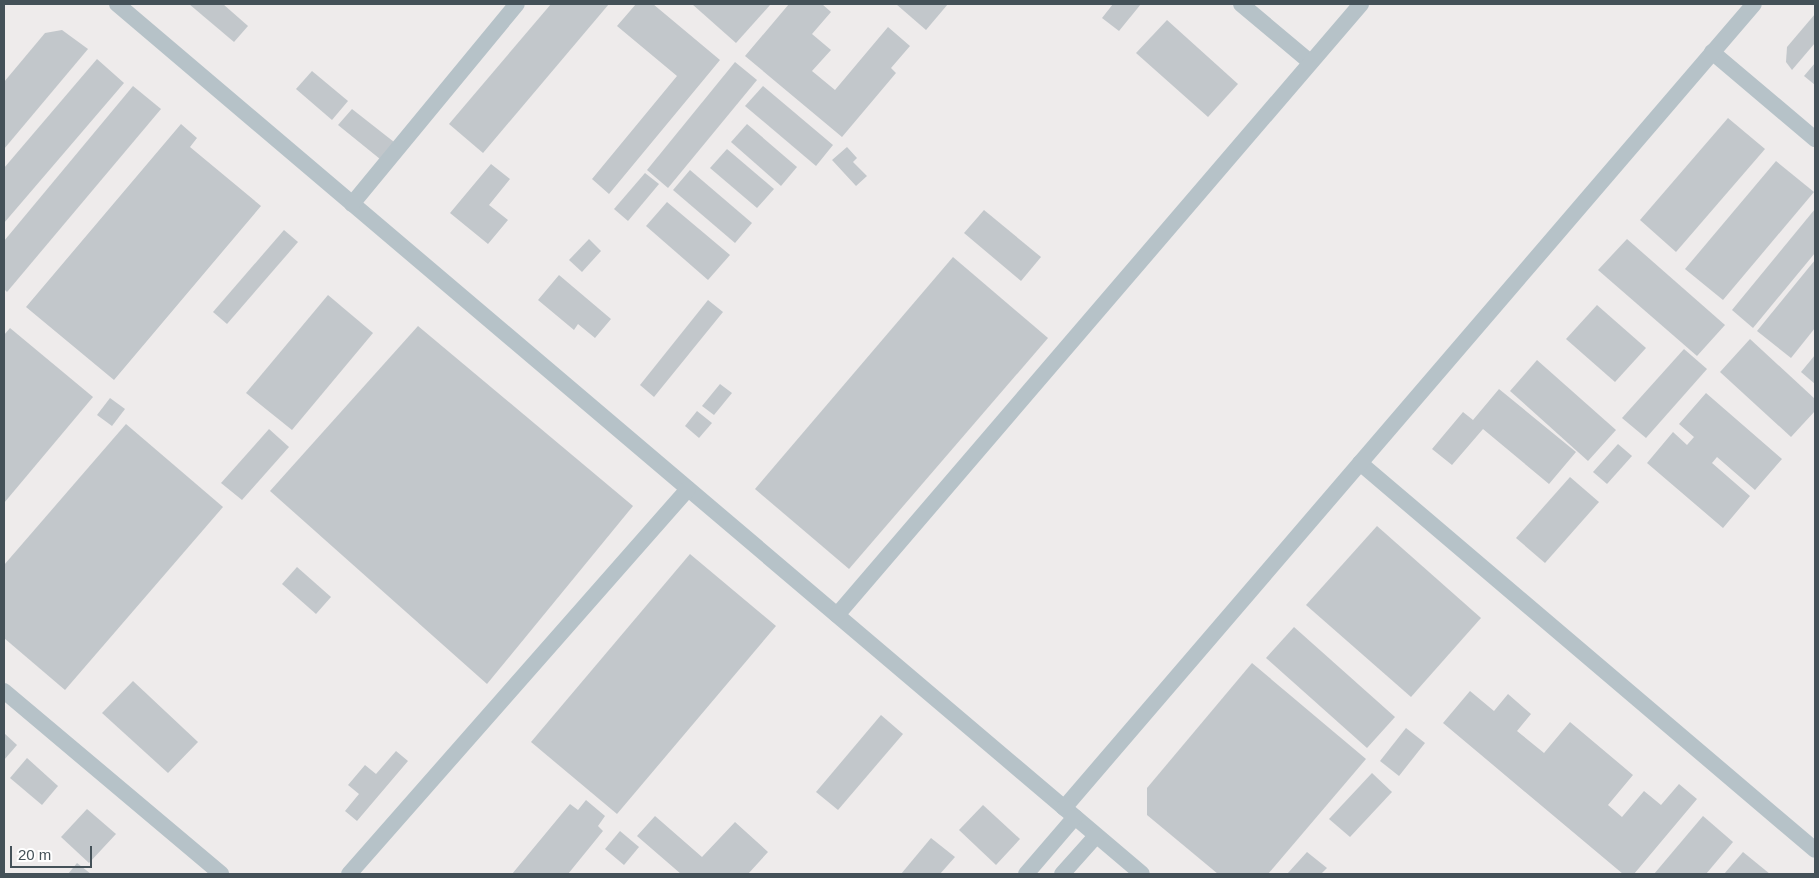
<!DOCTYPE html>
<style>
body{margin:0}
#map{position:relative;width:1819px;height:878px;overflow:hidden;background:#eeebeb;font-family:Arial,sans-serif}
div>[style]{position:absolute}
.building>*{inset:0;background:#c2c7cb}
.service>*{height:16px;margin:-8px;padding:0 8px;transform-origin:8px;border-radius:8px;background:#b6c2c8}
span{translate:-50% -50%;white-space:nowrap;text-align:center;line-height:1.15;-webkit-text-stroke:4.5px #fff;paint-order:stroke}
.frame{position:absolute;inset:0;border:5px solid #445158;pointer-events:none}
.scale{position:absolute;left:10px;top:846px;width:82px;height:22px;box-sizing:border-box;border:2px solid #445158;border-top:0;padding-left:6px;font-size:15px;line-height:18px;white-space:nowrap;color:#445158;-webkit-text-stroke:4px #fff;paint-order:stroke}
</style>
<div id="map">
<div class="building">
<i style="clip-path:polygon(189px 4px,223px 4px,248px 26px,234px 42px)"></i>
<i style="clip-path:polygon(551px 4px,609px 4px,483px 153px,449px 124px)"></i>
<i style="clip-path:polygon(636px 4px,653px 4px,720px 60px,609px 194px,592px 179px,677px 76px,617px 26px)"></i>
<i style="clip-path:polygon(692px 4px,771px 4px,736px 43px)"></i>
<i style="clip-path:polygon(789px 4px,822px 4px,831px 12px,812px 34px,831px 50px,812px 71px,835px 90px,888px 27px,910px 46px,891px 68px,896px 73px,842px 137px,745px 56px)"></i>
<i style="clip-path:polygon(896px 4px,948px 4px,926px 30px)"></i>
<i style="clip-path:polygon(1113px 4px,1141px 4px,1119px 31px,1102px 18px)"></i>
<i style="clip-path:polygon(1815px 14px,1815px 43px,1792px 70px,1786px 62px,1787px 47px)"></i>
<i style="clip-path:polygon(1167px 20px,1238px 84px,1208px 117px,1136px 53px)"></i>
<i style="clip-path:polygon(62px 30px,88px 49px,4px 149px,4px 82px,45px 33px)"></i>
<i style="clip-path:polygon(97px 59px,124px 83px,4px 223px,4px 168px)"></i>
<i style="clip-path:polygon(735px 62px,757px 80px,668px 188px,647px 170px)"></i>
<i style="clip-path:polygon(1815px 63px,1815px 85px,1804px 76px)"></i>
<i style="clip-path:polygon(312px 71px,348px 101px,332px 120px,296px 89px)"></i>
<i style="clip-path:polygon(133px 86px,161px 109px,7px 292px,4px 289px,4px 241px)"></i>
<i style="clip-path:polygon(763px 86px,833px 145px,816px 166px,745px 106px)"></i>
<i style="clip-path:polygon(352px 109px,394px 142px,380px 159px,338px 125px)"></i>
<i style="clip-path:polygon(1728px 118px,1765px 149px,1676px 252px,1640px 220px)"></i>
<i style="clip-path:polygon(181px 124px,197px 138px,190px 147px,261px 206px,114px 380px,26px 307px)"></i>
<i style="clip-path:polygon(747px 124px,797px 167px,781px 186px,731px 142px)"></i>
<i style="clip-path:polygon(847px 147px,857px 158px,853px 162px,867px 176px,856px 186px,832px 160px)"></i>
<i style="clip-path:polygon(727px 149px,774px 189px,757px 208px,710px 168px)"></i>
<i style="clip-path:polygon(1776px 161px,1814px 192px,1723px 300px,1685px 269px)"></i>
<i style="clip-path:polygon(491px 164px,510px 179px,489px 205px,508px 220px,488px 244px,450px 213px)"></i>
<i style="clip-path:polygon(690px 170px,752px 223px,735px 243px,673px 190px)"></i>
<i style="clip-path:polygon(645px 173px,659px 184px,628px 221px,614px 209px)"></i>
<i style="clip-path:polygon(667px 202px,730px 255px,708px 280px,646px 226px)"></i>
<i style="clip-path:polygon(1815px 209px,1815px 253px,1753px 328px,1732px 310px)"></i>
<i style="clip-path:polygon(984px 210px,1041px 257px,1021px 281px,964px 233px)"></i>
<i style="clip-path:polygon(284px 230px,298px 242px,227px 324px,213px 312px)"></i>
<i style="clip-path:polygon(589px 239px,601px 251px,582px 272px,569px 260px)"></i>
<i style="clip-path:polygon(1627px 239px,1725px 325px,1697px 356px,1598px 270px)"></i>
<i style="clip-path:polygon(953px 257px,1048px 338px,849px 569px,755px 489px)"></i>
<i style="clip-path:polygon(1815px 260px,1815px 328px,1791px 358px,1757px 331px)"></i>
<i style="clip-path:polygon(559px 275px,611px 319px,595px 338px,578px 324px,574px 330px,538px 300px)"></i>
<i style="clip-path:polygon(328px 295px,373px 333px,292px 430px,246px 393px)"></i>
<i style="clip-path:polygon(708px 300px,723px 312px,654px 397px,640px 385px)"></i>
<i style="clip-path:polygon(1597px 305px,1646px 348px,1615px 382px,1566px 339px)"></i>
<i style="clip-path:polygon(418px 326px,633px 506px,487px 684px,270px 491px)"></i>
<i style="clip-path:polygon(10px 328px,93px 397px,4px 503px,4px 335px)"></i>
<i style="clip-path:polygon(1750px 339px,1815px 399px,1815px 411px,1791px 437px,1720px 372px)"></i>
<i style="clip-path:polygon(1684px 349px,1707px 369px,1646px 438px,1622px 418px)"></i>
<i style="clip-path:polygon(1815px 355px,1815px 384px,1801px 372px)"></i>
<i style="clip-path:polygon(1537px 360px,1616px 430px,1588px 461px,1510px 391px)"></i>
<i style="clip-path:polygon(720px 384px,732px 393px,714px 415px,702px 406px)"></i>
<i style="clip-path:polygon(1499px 389px,1576px 452px,1549px 484px,1483px 429px,1452px 465px,1432px 449px,1463px 412px,1473px 420px)"></i>
<i style="clip-path:polygon(1706px 393px,1782px 459px,1755px 490px,1717px 457px,1712px 463px,1750px 496px,1723px 528px,1647px 463px,1673px 432px,1687px 445px,1694px 437px,1679px 424px)"></i>
<i style="clip-path:polygon(110px 398px,125px 409px,112px 426px,97px 415px)"></i>
<i style="clip-path:polygon(697px 411px,712px 423px,699px 438px,685px 426px)"></i>
<i style="clip-path:polygon(126px 424px,223px 507px,65px 690px,4px 638px,4px 565px)"></i>
<i style="clip-path:polygon(269px 429px,289px 447px,242px 500px,221px 483px)"></i>
<i style="clip-path:polygon(1618px 444px,1632px 456px,1607px 484px,1593px 472px)"></i>
<i style="clip-path:polygon(1570px 477px,1599px 502px,1545px 563px,1516px 538px)"></i>
<i style="clip-path:polygon(1377px 526px,1481px 618px,1411px 697px,1306px 605px)"></i>
<i style="clip-path:polygon(690px 554px,776px 626px,617px 814px,531px 742px)"></i>
<i style="clip-path:polygon(297px 567px,331px 597px,316px 614px,282px 584px)"></i>
<i style="clip-path:polygon(1294px 627px,1395px 717px,1367px 748px,1266px 658px)"></i>
<i style="clip-path:polygon(1252px 663px,1366px 759px,1268px 874px,1218px 874px,1147px 815px,1147px 788px)"></i>
<i style="clip-path:polygon(133px 681px,198px 742px,168px 773px,102px 713px)"></i>
<i style="clip-path:polygon(1470px 691px,1494px 711px,1508px 694px,1531px 714px,1517px 731px,1544px 753px,1570px 722px,1633px 775px,1608px 805px,1622px 817px,1644px 791px,1661px 805px,1679px 784px,1697px 799px,1634px 874px,1623px 874px,1443px 723px)"></i>
<i style="clip-path:polygon(881px 715px,903px 734px,838px 810px,816px 792px)"></i>
<i style="clip-path:polygon(1406px 728px,1425px 743px,1399px 776px,1380px 761px)"></i>
<i style="clip-path:polygon(4px 733px,17px 745px,4px 760px)"></i>
<i style="clip-path:polygon(396px 751px,408px 761px,357px 821px,345px 811px,359px 794px,348px 785px,365px 765px,376px 774px)"></i>
<i style="clip-path:polygon(27px 758px,58px 786px,42px 805px,10px 778px)"></i>
<i style="clip-path:polygon(1372px 773px,1392px 792px,1350px 837px,1329px 819px)"></i>
<i style="clip-path:polygon(586px 800px,605px 816px,598px 826px,603px 831px,568px 874px,512px 874px,570px 804px,578px 810px)"></i>
<i style="clip-path:polygon(983px 805px,1020px 839px,996px 865px,959px 830px)"></i>
<i style="clip-path:polygon(87px 809px,116px 834px,89px 863px,61px 837px)"></i>
<i style="clip-path:polygon(655px 816px,702px 857px,735px 822px,768px 852px,748px 874px,681px 874px,637px 836px)"></i>
<i style="clip-path:polygon(1703px 816px,1733px 842px,1706px 874px,1654px 874px)"></i>
<i style="clip-path:polygon(620px 831px,639px 847px,624px 865px,605px 849px)"></i>
<i style="clip-path:polygon(931px 838px,955px 857px,940px 874px,901px 874px)"></i>
<i style="clip-path:polygon(1307px 852px,1327px 868px,1321px 874px,1287px 874px)"></i>
<i style="clip-path:polygon(1743px 852px,1770px 874px,1724px 874px)"></i>
<i style="clip-path:polygon(77px 863px,91px 874px,68px 874px)"></i>
</div>
<div class="service">
<i style="left:117px;top:4px;width:1344px;rotate:40.32deg"></i>
<i style="left:1241px;top:4px;width:90px;rotate:40deg"></i>
<i style="left:1712px;top:52px;width:135px;rotate:40.2deg"></i>
<i style="left:352px;top:204px;width:259px;rotate:-50.5deg"></i>
<i style="left:1360px;top:463px;width:597px;rotate:40.38deg"></i>
<i style="left:837px;top:615px;width:805px;rotate:-49.38deg"></i>
<i style="left:4px;top:691px;width:284px;rotate:40.1deg"></i>
<i style="left:1064px;top:808px;width:1059px;rotate:-49.36deg"></i>
<i style="left:349px;top:874px;width:513px;rotate:-48.64deg"></i>
<i style="left:1026px;top:874px;width:75px;rotate:-49.3deg"></i>
<i style="left:1062px;top:874px;width:51px;rotate:-48.2deg"></i>
</div>
<div class="frame"></div>
<div class="scale">20 m</div>
</div>
